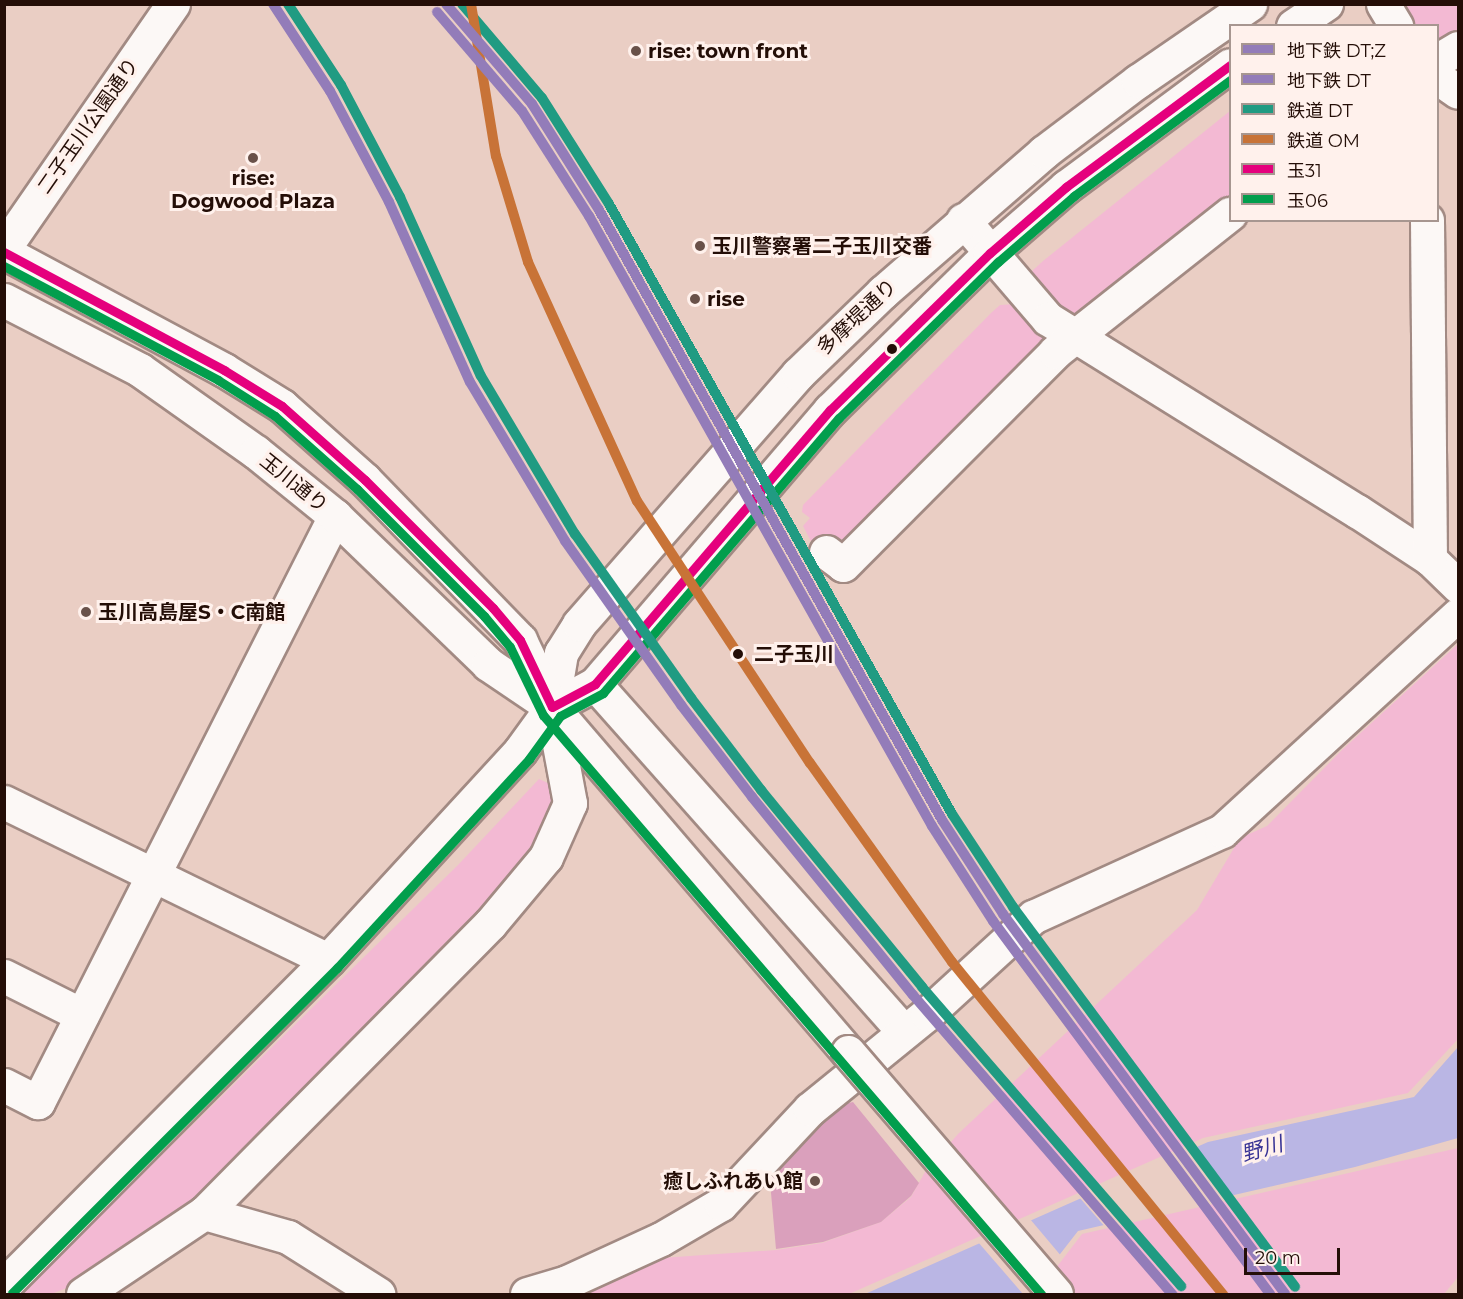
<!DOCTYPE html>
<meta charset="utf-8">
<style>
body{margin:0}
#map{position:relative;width:1463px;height:1299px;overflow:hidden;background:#eacec4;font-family:Montserrat,"Noto Sans JP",sans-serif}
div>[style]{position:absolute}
.green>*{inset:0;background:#f3b9d3}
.forest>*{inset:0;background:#daa0bc}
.water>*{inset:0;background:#bab6e4}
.pier>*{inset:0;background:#eacec4}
.roads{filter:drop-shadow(2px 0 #a28a83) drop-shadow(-2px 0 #a28a83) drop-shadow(0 2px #a28a83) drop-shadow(0 -2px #a28a83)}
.minor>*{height:33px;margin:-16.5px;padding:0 16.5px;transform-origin:16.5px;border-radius:16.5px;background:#fcf8f6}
.tertiary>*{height:33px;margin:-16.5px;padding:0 16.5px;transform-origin:16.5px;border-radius:16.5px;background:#fcf8f6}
.primary>*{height:33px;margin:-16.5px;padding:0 16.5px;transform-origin:16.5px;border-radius:16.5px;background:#fcf8f6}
.trunk>*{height:33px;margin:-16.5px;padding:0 16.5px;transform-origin:16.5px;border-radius:16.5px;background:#fcf8f6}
.bridges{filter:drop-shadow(2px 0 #a28a83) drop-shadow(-2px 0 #a28a83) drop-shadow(0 2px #a28a83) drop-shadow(0 -2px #a28a83)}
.trunk-bridge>*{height:33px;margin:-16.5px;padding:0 16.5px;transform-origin:16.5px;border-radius:16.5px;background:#fcf8f6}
.bus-1>*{height:9px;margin:-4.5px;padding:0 4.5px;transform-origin:4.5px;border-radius:4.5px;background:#e5007d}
.bus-2>*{height:9px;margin:-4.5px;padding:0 4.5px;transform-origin:4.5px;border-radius:4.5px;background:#029e4d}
.rail-1>*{height:10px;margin:-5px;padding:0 5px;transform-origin:5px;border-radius:5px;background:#209b82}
.rail-2>*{height:10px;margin:-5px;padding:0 5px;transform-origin:5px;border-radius:5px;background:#c87337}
.metro-1>*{height:10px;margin:-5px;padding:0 5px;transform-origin:5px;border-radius:5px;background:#937cb9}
.metro-2>*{height:10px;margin:-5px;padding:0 5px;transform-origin:5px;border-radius:5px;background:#937cb9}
.dots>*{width:16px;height:16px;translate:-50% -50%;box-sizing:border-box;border:3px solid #fff1ec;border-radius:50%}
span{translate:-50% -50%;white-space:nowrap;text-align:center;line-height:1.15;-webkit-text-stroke:6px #fff1ec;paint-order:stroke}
.poi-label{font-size:20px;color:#240e07;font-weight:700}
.left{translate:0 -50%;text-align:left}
.right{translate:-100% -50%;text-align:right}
.street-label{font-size:20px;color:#240e07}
.stop-label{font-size:20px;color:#240e07;font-weight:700}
.water-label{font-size:21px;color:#383395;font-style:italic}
.frame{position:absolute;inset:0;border:6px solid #240e07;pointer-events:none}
.legend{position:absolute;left:1229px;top:24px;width:210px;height:198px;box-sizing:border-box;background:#fff1ec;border:2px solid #a79690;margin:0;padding:8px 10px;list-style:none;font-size:18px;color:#240e07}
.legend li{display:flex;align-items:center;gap:12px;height:30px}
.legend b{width:30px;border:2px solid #a79690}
.scale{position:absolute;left:1244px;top:1248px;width:96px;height:27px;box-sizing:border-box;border:3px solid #240e07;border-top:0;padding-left:8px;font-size:18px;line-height:21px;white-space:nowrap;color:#240e07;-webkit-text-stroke:4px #fff1ec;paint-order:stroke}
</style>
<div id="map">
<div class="green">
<i style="clip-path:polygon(1400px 5px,1458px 5px,1458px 39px,1438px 49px,1438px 26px,1403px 25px)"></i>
<i style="clip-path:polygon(1230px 111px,1230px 203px,1082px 325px,1031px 287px,1031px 272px,1043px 261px)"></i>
<i style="clip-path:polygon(1019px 304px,1046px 333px,1047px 342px,842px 551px,827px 535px,815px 549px,803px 526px,810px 518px,802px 512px,803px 505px,991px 313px,1000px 305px)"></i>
<i style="clip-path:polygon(1458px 644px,1458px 1039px,1408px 1093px,1203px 1138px,849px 1294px,554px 1294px,619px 1261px,776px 1250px,822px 1243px,881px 1222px,911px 1197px,925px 1172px,958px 1134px,1197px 910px,1240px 838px,1267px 826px,1342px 750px)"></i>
<i style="clip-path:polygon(539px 779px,552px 785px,559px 805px,520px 870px,214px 1188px,88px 1280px,51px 1294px,20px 1294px,458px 865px)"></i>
<i style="clip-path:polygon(1458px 1148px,1458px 1277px,1444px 1294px,1036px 1294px,1082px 1234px)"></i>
</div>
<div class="forest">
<i style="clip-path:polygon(853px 1102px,919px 1183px,911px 1196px,881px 1222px,823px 1242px,776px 1249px,768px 1159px,840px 1105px)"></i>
</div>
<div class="water">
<i style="clip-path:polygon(1458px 1047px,1458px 1138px,1355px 1167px,1078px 1231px,1029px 1294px,865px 1294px,1208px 1142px,1414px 1097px)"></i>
</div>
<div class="pier">
<i style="clip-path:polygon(1190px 1147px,1230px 1199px,1106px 1228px,1079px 1197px)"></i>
<i style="clip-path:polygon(1030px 1219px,1062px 1257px,1032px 1294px,1023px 1294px,978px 1242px)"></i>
</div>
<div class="roads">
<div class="minor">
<i style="left:1383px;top:4px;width:26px;rotate:59deg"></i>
<i style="left:1438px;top:60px;width:23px;rotate:-31deg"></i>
<i style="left:1438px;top:78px;width:24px;rotate:35deg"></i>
<i style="left:963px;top:220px;width:130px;rotate:49.4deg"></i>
<i style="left:1048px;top:319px;width:364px;rotate:31.9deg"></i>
<i style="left:1357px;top:511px;width:87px;rotate:33.3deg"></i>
<i style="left:1430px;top:559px;width:39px;rotate:44deg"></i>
<i style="left:1427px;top:220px;width:339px;rotate:89.5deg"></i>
<i style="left:826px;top:552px;width:21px;rotate:37deg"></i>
<i style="left:843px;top:565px;width:301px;rotate:-45.1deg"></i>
<i style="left:1055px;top:352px;width:223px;rotate:-38.3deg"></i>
<i style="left:595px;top:684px;width:465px;rotate:48.4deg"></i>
<i style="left:4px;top:802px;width:360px;rotate:26deg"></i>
<i style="left:4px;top:976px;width:87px;rotate:26.6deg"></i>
<i style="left:4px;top:1085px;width:38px;rotate:27deg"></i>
<i style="left:38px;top:1102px;width:657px;rotate:-63.12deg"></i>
<i style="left:204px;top:1213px;width:87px;rotate:15.9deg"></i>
<i style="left:288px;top:1237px;width:107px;rotate:32.3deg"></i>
<i style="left:83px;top:1294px;width:146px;rotate:-33.8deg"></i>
<i style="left:204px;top:1213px;width:407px;rotate:-45.3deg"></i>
<i style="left:490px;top:924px;width:87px;rotate:-50.1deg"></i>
<i style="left:546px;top:857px;width:59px;rotate:-66deg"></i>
<i style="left:570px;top:803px;width:98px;rotate:-100.6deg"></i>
<i style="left:527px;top:1294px;width:42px;rotate:-16.7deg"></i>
<i style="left:567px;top:1282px;width:103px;rotate:-24.6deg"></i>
<i style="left:661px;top:1239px;width:69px;rotate:-30.3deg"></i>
<i style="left:721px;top:1204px;width:130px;rotate:-46.9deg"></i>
<i style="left:810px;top:1109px;width:151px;rotate:-39.1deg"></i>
<i style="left:927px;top:1014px;width:144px;rotate:-42.5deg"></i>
<i style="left:1033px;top:917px;width:208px;rotate:-24.5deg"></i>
<i style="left:1222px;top:831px;width:320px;rotate:-42.5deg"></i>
</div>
<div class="tertiary">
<i style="left:4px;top:248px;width:297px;rotate:-55.3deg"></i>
</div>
<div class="primary">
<i style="left:1293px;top:26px;width:40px;rotate:-34deg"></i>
<i style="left:552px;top:707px;width:55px;rotate:-80.5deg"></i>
<i style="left:561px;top:653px;width:34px;rotate:-58deg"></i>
<i style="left:579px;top:624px;width:332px;rotate:-48.8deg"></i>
<i style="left:798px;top:374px;width:118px;rotate:-44deg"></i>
<i style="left:883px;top:292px;width:213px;rotate:-41deg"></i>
<i style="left:1044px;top:152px;width:118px;rotate:-37.1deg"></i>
<i style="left:1138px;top:81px;width:136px;rotate:-34.5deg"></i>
<i style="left:4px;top:1285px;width:459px;rotate:-45.1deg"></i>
<i style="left:328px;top:960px;width:284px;rotate:-47.4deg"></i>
<i style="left:520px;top:751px;width:54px;rotate:-54deg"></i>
<i style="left:552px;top:707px;width:49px;rotate:-28.1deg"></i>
<i style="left:595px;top:684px;width:361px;rotate:-49.4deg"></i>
<i style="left:830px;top:410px;width:224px;rotate:-44.5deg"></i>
<i style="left:990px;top:253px;width:101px;rotate:-41deg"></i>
<i style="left:1066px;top:187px;width:204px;rotate:-36.6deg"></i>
</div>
<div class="trunk">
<i style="left:4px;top:252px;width:250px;rotate:28.2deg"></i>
<i style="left:224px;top:370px;width:68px;rotate:31.8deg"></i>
<i style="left:282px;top:406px;width:111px;rotate:41.7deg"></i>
<i style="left:365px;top:480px;width:223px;rotate:45.9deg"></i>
<i style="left:520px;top:640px;width:74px;rotate:64.5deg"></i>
<i style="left:552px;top:707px;width:455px;rotate:49.4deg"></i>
<i style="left:4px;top:300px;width:153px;rotate:27.2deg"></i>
<i style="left:140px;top:370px;width:142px;rotate:35.3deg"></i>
<i style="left:256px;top:452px;width:102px;rotate:39deg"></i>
<i style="left:335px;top:516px;width:213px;rotate:44deg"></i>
<i style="left:488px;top:664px;width:75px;rotate:34.1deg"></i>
</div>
</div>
<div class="bridges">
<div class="trunk-bridge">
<i style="left:848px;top:1052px;width:319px;rotate:49.3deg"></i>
</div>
</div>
<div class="bus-1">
<i style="left:4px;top:252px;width:250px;rotate:28.2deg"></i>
<i style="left:224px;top:370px;width:68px;rotate:31.8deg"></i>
<i style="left:282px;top:406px;width:111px;rotate:41.7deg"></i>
<i style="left:365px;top:480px;width:181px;rotate:45deg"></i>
<i style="left:493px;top:608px;width:42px;rotate:49.8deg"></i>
<i style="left:520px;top:640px;width:74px;rotate:64.5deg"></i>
<i style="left:552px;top:707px;width:49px;rotate:-28.1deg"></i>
<i style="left:595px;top:684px;width:361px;rotate:-49.4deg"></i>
<i style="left:830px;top:410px;width:224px;rotate:-44.5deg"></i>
<i style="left:990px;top:253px;width:101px;rotate:-41deg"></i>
<i style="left:1066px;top:187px;width:204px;rotate:-36.6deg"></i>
</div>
<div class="bus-2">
<i style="left:4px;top:266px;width:242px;rotate:28deg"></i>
<i style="left:218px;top:380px;width:67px;rotate:32.3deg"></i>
<i style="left:275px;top:416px;width:110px;rotate:41.7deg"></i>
<i style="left:357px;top:489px;width:180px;rotate:45deg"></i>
<i style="left:484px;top:616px;width:40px;rotate:50deg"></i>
<i style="left:510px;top:647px;width:76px;rotate:64.1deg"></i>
<i style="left:543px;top:715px;width:764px;rotate:49.3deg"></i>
<i style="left:12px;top:1293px;width:460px;rotate:-45deg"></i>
<i style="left:337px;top:968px;width:284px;rotate:-47.4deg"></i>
<i style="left:529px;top:759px;width:53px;rotate:-54.2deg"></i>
<i style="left:560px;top:716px;width:49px;rotate:-28.1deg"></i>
<i style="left:603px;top:693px;width:362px;rotate:-49.4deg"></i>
<i style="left:839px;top:418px;width:223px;rotate:-44.5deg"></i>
<i style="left:998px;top:262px;width:101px;rotate:-41deg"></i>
<i style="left:1074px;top:196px;width:194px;rotate:-36.6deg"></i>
</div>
<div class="rail-1">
<i style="left:288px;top:4px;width:97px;rotate:56.8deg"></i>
<i style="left:341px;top:85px;width:127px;rotate:62.2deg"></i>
<i style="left:400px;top:197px;width:196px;rotate:65.7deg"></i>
<i style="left:481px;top:376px;width:184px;rotate:59.3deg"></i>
<i style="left:575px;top:534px;width:201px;rotate:54.7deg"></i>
<i style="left:691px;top:698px;width:116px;rotate:52.7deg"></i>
<i style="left:761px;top:790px;width:254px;rotate:50.7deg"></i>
<i style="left:922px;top:987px;width:396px;rotate:49.1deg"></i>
<i style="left:462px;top:4px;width:123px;rotate:49.6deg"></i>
<i style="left:542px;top:98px;width:125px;rotate:57.7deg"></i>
<i style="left:609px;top:204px;width:700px;rotate:60.65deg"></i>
<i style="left:952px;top:814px;width:111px;rotate:56.7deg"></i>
<i style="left:1013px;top:907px;width:473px;rotate:53.4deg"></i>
</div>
<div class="rail-2">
<i style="left:471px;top:4px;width:154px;rotate:80.7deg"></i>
<i style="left:496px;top:156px;width:111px;rotate:73.2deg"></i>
<i style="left:528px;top:262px;width:263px;rotate:65.5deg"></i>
<i style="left:637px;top:501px;width:314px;rotate:56.6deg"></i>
<i style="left:810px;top:763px;width:244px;rotate:54.5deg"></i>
<i style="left:952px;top:962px;width:429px;rotate:50.8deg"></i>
</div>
<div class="metro-1">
<i style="left:273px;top:4px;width:104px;rotate:56.8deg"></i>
<i style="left:330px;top:91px;width:126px;rotate:62deg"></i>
<i style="left:389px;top:202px;width:197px;rotate:65.8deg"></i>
<i style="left:470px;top:382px;width:185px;rotate:59.1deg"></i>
<i style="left:565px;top:541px;width:201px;rotate:54.7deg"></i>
<i style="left:681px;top:705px;width:116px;rotate:52.3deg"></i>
<i style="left:752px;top:797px;width:255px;rotate:50.9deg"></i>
<i style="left:913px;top:995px;width:396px;rotate:49.1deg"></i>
<i style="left:446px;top:4px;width:132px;rotate:49.3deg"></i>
<i style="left:532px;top:104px;width:125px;rotate:57.7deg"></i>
<i style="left:599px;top:210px;width:700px;rotate:60.65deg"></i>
<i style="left:942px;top:820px;width:112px;rotate:57deg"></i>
<i style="left:1003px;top:914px;width:473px;rotate:53.4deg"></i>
</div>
<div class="metro-2">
<i style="left:437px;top:12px;width:130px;rotate:49.4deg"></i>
<i style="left:522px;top:111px;width:125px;rotate:57.5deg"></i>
<i style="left:589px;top:216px;width:700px;rotate:60.65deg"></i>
<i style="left:932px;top:826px;width:113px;rotate:57.3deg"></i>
<i style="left:993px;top:921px;width:465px;rotate:53.4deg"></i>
</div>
<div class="dots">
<i style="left:636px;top:51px;background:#695149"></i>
<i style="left:253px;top:158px;background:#695149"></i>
<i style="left:700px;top:246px;background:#695149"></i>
<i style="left:695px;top:299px;background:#695149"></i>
<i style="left:892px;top:349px;background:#240e07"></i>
<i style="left:86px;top:612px;background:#695149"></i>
<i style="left:738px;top:654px;background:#240e07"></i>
<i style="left:815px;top:1181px;background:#695149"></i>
</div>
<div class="poi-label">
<span class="left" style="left:648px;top:51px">rise: town front</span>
<span style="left:253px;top:190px">rise:<br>Dogwood Plaza</span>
<span class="left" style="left:712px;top:246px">玉川警察署二子玉川交番</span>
<span class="left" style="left:707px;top:299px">rise</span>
<span class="left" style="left:98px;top:612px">玉川高島屋S・C南館</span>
<span class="right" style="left:803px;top:1181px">癒しふれあい館</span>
</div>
<div class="street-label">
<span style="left:88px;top:126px;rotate:-55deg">二子玉川公園通り</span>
<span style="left:857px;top:317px;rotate:-43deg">多摩堤通り</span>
<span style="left:294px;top:483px;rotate:39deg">玉川通り</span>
</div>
<div class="stop-label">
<span class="left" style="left:754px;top:654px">二子玉川</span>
</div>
<div class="water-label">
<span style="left:1262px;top:1149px;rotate:-16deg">野川</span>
</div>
<div class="frame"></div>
<ul class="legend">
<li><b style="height:8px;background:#937cb9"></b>地下鉄 DT;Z</li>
<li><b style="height:8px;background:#937cb9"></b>地下鉄 DT</li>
<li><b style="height:8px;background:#209b82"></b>鉄道 DT</li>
<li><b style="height:8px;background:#c87337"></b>鉄道 OM</li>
<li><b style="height:8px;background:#e5007d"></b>玉31</li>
<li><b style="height:8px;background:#029e4d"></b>玉06</li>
</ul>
<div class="scale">20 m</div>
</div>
